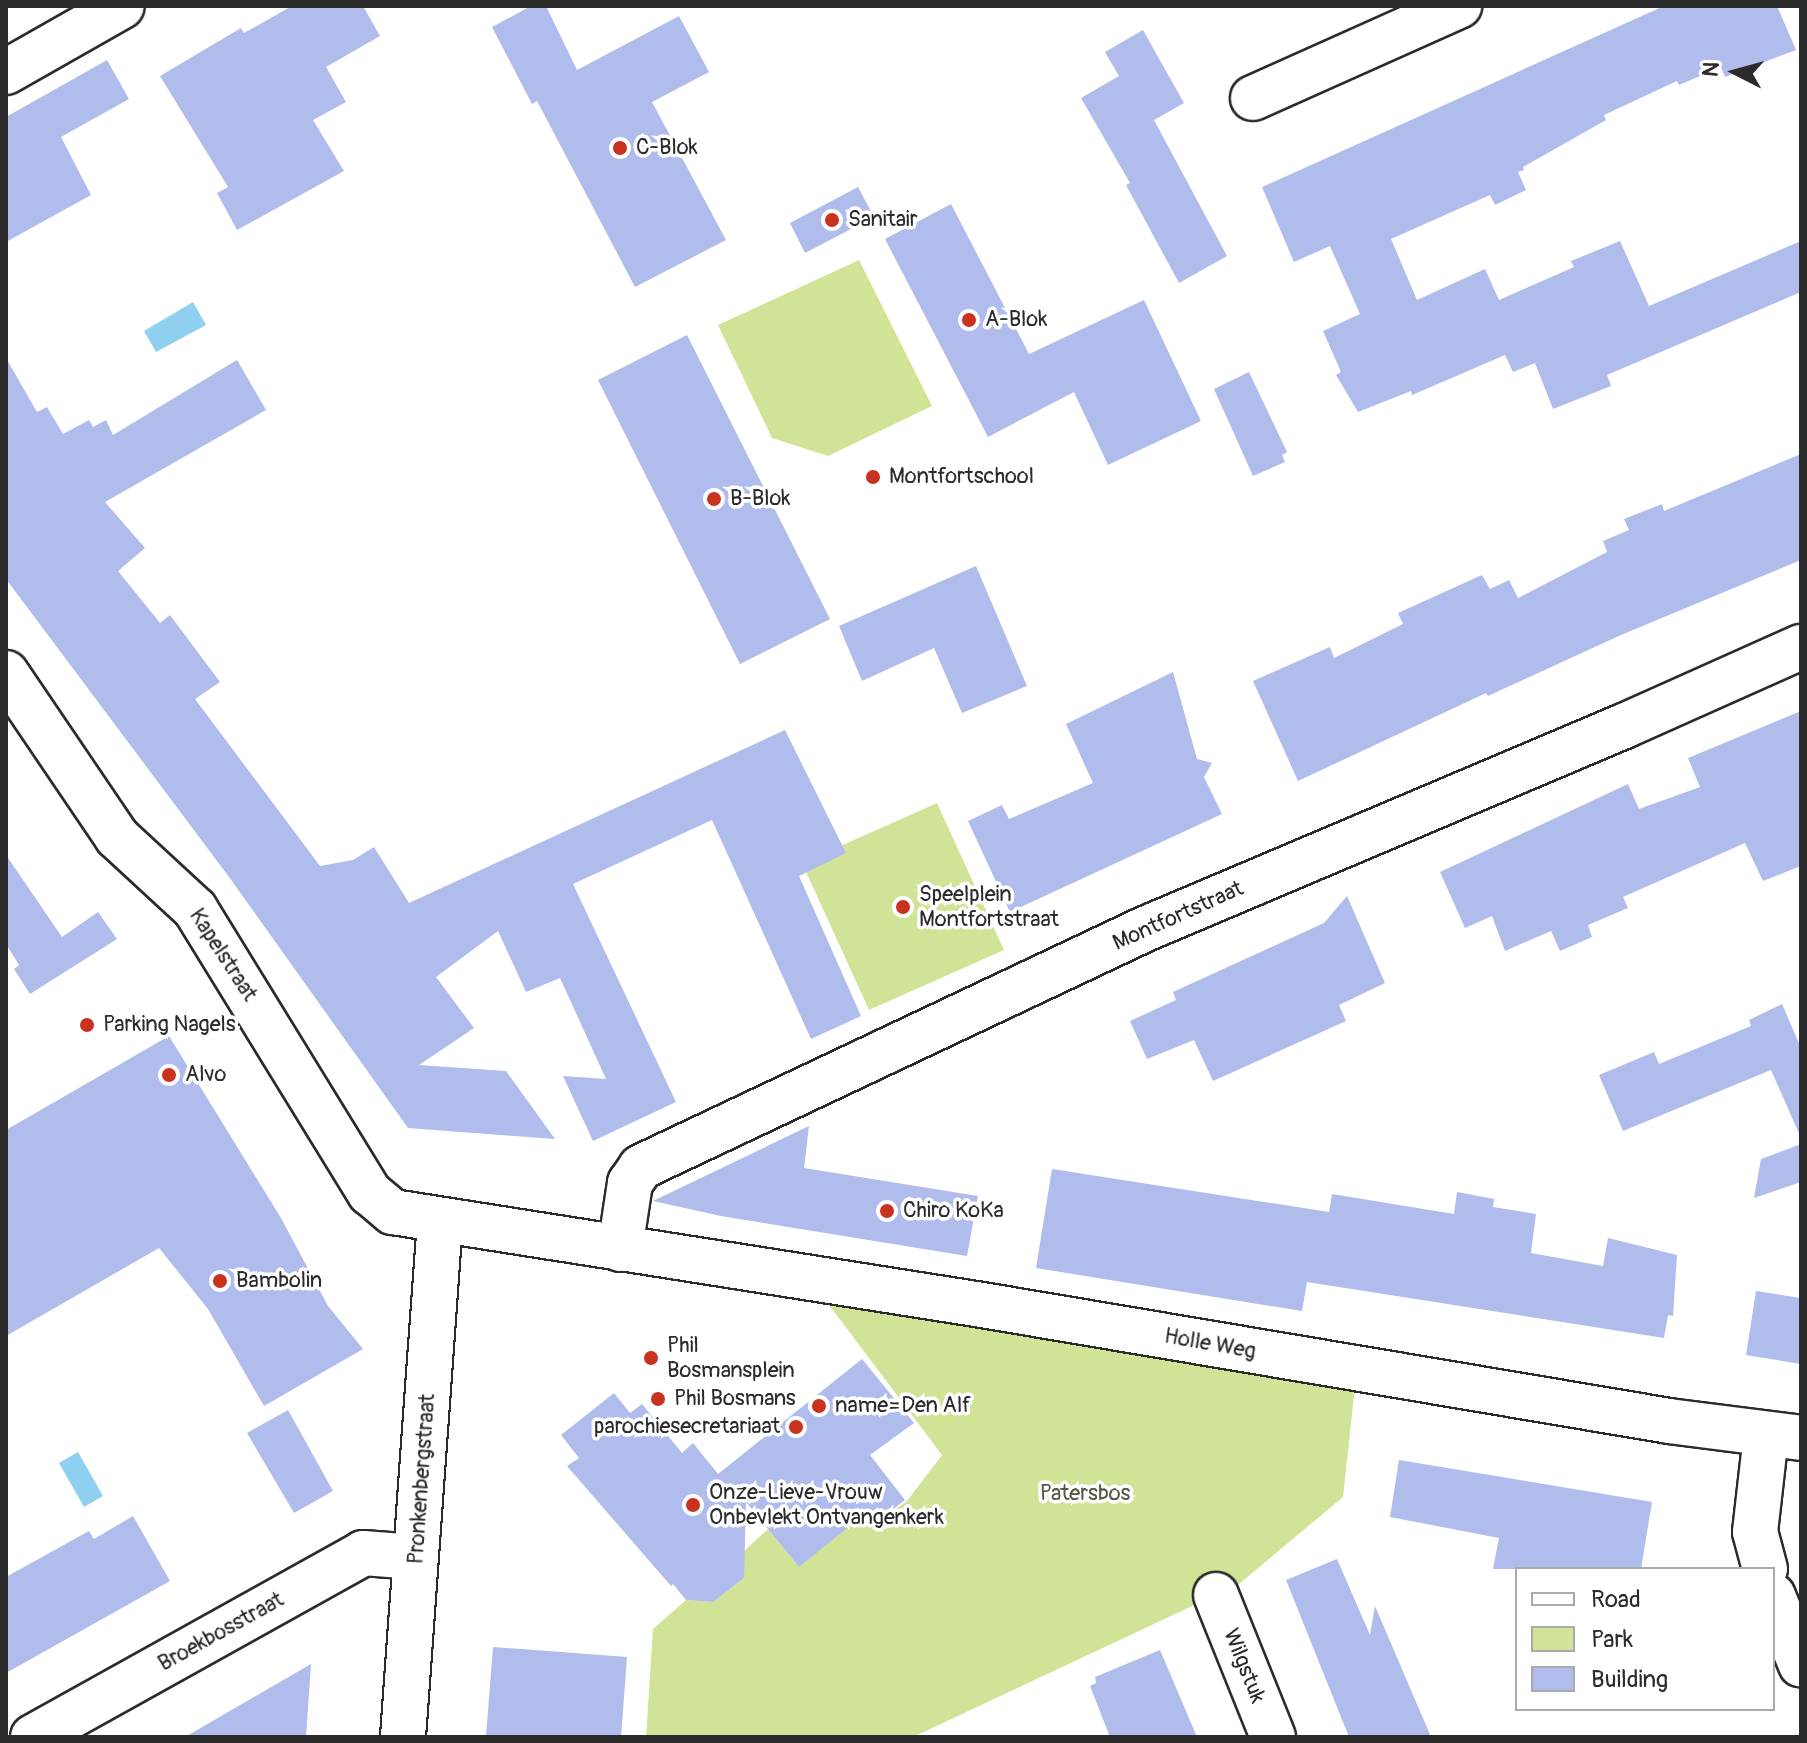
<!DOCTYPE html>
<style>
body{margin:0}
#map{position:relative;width:1807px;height:1743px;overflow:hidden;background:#fff;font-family:Pangolin,sans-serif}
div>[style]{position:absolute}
.green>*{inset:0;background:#d1e397}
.water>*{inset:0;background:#8fcff0}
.building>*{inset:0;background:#afbcec}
.roads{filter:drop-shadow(2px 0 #2b2b2b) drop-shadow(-2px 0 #2b2b2b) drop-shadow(0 2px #2b2b2b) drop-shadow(0 -2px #2b2b2b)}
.minor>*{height:44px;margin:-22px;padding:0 22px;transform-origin:22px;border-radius:22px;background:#fff}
.dots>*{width:22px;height:22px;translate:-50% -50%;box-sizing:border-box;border:4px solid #fff;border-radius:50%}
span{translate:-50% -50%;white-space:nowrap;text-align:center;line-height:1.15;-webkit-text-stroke:7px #fff;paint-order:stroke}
.poi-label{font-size:22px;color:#2b2b2b}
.left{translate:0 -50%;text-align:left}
.right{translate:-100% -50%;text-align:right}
.street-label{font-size:22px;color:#2b2b2b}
.park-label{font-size:22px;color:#545946}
.frame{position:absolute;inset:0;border:8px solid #2b2b2b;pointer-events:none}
.legend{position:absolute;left:1515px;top:1567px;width:260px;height:144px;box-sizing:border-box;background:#fff;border:2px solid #aaa;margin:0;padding:10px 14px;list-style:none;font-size:24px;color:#2b2b2b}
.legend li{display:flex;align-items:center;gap:16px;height:40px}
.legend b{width:40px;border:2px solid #aaa}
.north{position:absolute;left:1695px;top:32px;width:80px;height:80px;-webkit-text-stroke:6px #fff;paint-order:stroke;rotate:276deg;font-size:22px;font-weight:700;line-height:32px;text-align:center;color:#2b2b2b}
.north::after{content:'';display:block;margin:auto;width:28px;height:36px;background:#2b2b2b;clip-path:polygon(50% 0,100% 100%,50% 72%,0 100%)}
</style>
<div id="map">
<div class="green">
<i style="clip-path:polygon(859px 260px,932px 406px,828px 456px,772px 438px,718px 325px)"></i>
<i style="clip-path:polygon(937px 803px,1004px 950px,869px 1010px,802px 863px)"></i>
<i style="clip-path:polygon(829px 1305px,1355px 1387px,1343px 1497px,1239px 1584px,913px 1737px,646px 1737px,653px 1629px,686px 1600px,713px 1602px,744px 1578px,744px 1551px,768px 1529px,799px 1567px,844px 1480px,877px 1522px,907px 1501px,942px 1455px)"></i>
</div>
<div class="water">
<i style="clip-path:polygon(193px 302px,206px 325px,156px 352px,144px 331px)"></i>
<i style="clip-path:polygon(78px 1452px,103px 1496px,84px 1507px,59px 1463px)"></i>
</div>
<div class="building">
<i style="clip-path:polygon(292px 6px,363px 6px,380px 36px,326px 67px,346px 102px,313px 120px,344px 171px,237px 230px,217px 193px,228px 187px,160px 76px,241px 28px,244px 33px)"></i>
<i style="clip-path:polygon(531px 6px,546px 6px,577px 70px,679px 16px,709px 72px,652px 102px,726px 240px,635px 287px,537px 101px,532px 104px,492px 27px)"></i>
<i style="clip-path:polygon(1664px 6px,1777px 6px,1796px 50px,1725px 77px,1721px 67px,1679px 85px,1677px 81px,1604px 115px,1606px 120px,1523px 167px,1524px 170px,1518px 172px,1526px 190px,1495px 205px,1490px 195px,1391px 239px,1417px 300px,1485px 269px,1499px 300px,1574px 267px,1571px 261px,1620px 241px,1649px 306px,1801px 241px,1801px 292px,1607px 375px,1611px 386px,1553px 409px,1535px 363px,1513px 372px,1505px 355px,1412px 395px,1411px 391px,1358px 412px,1336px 375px,1341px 372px,1323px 331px,1360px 314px,1330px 246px,1294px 262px,1262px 187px)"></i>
<i style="clip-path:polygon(1143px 30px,1184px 103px,1154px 120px,1227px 256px,1179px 283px,1126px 185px,1130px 183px,1081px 98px,1119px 76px,1105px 52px)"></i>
<i style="clip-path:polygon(107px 60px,129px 99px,61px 137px,91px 195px,6px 242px,6px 117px)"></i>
<i style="clip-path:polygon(858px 187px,874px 217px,805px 253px,790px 223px)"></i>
<i style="clip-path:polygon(951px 204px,1029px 354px,1144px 300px,1201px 421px,1108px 465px,1074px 392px,988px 437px,885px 239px)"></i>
<i style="clip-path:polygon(687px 335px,830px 619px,740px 664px,598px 380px)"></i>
<i style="clip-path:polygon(6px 358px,37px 412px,47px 407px,63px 434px,89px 420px,93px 427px,106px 420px,113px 435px,237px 360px,266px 410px,105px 502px,145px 548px,118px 571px,160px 623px,170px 615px,220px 682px,195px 699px,320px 866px,353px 860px,374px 847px,409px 903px,785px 730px,846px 853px,799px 876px,861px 1016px,811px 1039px,712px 820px,573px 884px,676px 1102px,593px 1141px,563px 1076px,606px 1079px,560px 978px,526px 992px,498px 931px,436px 977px,474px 1028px,419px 1065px,506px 1071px,555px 1139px,408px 1128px,229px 877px,6px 579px)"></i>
<i style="clip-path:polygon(1249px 372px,1287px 452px,1282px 455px,1285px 462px,1253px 476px,1214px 389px)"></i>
<i style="clip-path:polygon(1801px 454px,1801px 560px,1621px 635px,1488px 696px,1486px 693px,1298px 781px,1253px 681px,1330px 647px,1334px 658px,1403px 624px,1398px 613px,1482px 575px,1490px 589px,1509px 580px,1518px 598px,1607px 552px,1603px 541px,1629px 530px,1624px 519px,1662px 504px,1664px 511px)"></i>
<i style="clip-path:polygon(976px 566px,1027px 686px,962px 713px,934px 648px,862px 681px,839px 626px)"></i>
<i style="clip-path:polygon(1173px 672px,1197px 759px,1212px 763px,1204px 777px,1222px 814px,1010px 912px,968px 821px,1002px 805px,1009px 819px,1093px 783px,1066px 724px)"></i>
<i style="clip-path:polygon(1801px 711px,1801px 866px,1763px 881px,1745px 843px,1623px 897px,1628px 908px,1588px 925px,1592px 937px,1560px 951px,1551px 931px,1505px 951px,1492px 916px,1465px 928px,1440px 872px,1628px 784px,1639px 809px,1700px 787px,1688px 758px)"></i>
<i style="clip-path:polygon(6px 855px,62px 937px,98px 912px,117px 939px,30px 994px,14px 969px,19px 965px,6px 944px)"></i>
<i style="clip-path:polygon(1347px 896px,1385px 983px,1339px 1005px,1346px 1021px,1213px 1081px,1194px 1040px,1147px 1059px,1130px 1021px,1176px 1000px,1173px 992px,1324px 923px)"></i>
<i style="clip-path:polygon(1782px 1004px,1801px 1048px,1801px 1138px,1771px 1070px,1623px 1131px,1599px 1075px,1654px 1052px,1659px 1064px,1751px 1026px,1749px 1020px)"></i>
<i style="clip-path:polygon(169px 1036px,281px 1218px,328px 1306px,363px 1349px,264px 1406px,208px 1309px,159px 1248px,6px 1336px,6px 1130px)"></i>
<i style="clip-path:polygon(809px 1126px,804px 1168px,978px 1196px,967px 1256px,721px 1216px,653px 1201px)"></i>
<i style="clip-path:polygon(1801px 1144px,1801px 1182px,1754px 1198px,1761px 1159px)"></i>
<i style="clip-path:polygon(1052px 1169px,1329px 1212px,1332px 1194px,1454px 1214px,1457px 1192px,1494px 1199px,1493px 1207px,1536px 1214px,1531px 1253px,1603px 1266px,1608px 1238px,1677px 1255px,1673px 1316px,1668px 1315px,1664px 1338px,1307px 1282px,1302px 1311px,1036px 1268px)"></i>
<i style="clip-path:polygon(1756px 1291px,1801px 1298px,1801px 1364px,1746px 1355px)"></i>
<i style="clip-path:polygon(862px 1359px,914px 1423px,870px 1455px,905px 1500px,877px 1522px,868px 1511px,799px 1567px,746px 1502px,744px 1578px,713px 1602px,686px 1600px,673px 1584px,671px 1586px,567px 1466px,579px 1458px,561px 1435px,614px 1393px,630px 1413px,642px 1404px,682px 1453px,693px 1443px,718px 1474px)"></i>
<i style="clip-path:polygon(288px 1410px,333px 1491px,294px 1513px,247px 1433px)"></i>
<i style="clip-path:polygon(1399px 1460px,1652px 1502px,1641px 1569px,1493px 1569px,1499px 1538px,1390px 1517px)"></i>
<i style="clip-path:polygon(133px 1516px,170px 1581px,6px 1673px,6px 1577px,89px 1531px,94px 1539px)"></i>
<i style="clip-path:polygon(1337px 1559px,1370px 1635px,1375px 1606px,1431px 1737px,1349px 1737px,1286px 1580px)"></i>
<i style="clip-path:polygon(493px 1647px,627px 1657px,621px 1737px,486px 1737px)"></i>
<i style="clip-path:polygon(1160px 1650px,1197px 1737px,1110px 1737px,1090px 1686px,1096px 1683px,1095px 1677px)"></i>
<i style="clip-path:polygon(311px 1664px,306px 1737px,185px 1737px)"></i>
</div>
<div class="roads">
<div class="minor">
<i style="left:6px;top:72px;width:133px;rotate:-29.6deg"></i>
<i style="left:1253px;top:98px;width:226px;rotate:-24.1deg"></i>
<i style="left:6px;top:673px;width:198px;rotate:55.9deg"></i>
<i style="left:117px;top:837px;width:106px;rotate:42.7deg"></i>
<i style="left:195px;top:909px;width:334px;rotate:58.4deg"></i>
<i style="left:370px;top:1193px;width:30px;rotate:40deg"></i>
<i style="left:393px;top:1212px;width:596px;rotate:8.97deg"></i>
<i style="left:982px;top:1305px;width:697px;rotate:9.58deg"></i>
<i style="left:1669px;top:1421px;width:133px;rotate:7.3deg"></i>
<i style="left:620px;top:1249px;width:67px;rotate:-81.4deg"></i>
<i style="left:630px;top:1183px;width:19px;rotate:-55deg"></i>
<i style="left:641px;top:1167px;width:557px;rotate:-25.28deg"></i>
<i style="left:1145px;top:929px;width:520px;rotate:-22.97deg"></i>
<i style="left:1624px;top:726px;width:194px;rotate:-24.1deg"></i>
<i style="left:1765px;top:1569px;width:38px;rotate:-105deg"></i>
<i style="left:1755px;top:1532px;width:98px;rotate:-83.5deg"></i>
<i style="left:1216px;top:1595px;width:153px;rotate:68.1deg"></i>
<i style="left:1773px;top:1596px;width:74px;rotate:67.9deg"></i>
<i style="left:33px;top:1737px;width:378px;rotate:-29.1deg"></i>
<i style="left:363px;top:1553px;width:53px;rotate:4.3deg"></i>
<i style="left:403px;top:1737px;width:517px;rotate:-85.9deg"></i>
</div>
</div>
<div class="dots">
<i style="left:620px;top:148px;background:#c8321e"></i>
<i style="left:832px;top:220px;background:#c8321e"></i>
<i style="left:969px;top:320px;background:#c8321e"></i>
<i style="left:873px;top:477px;background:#c8321e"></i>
<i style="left:714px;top:499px;background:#c8321e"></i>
<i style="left:903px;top:907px;background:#c8321e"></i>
<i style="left:87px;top:1025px;background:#c8321e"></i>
<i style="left:169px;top:1075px;background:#c8321e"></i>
<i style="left:887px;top:1211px;background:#c8321e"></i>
<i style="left:220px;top:1281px;background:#c8321e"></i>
<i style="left:651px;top:1358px;background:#c8321e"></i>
<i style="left:658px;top:1399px;background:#c8321e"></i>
<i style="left:819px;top:1406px;background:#c8321e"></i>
<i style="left:796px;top:1427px;background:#c8321e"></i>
<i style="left:693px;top:1505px;background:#c8321e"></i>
</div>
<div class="poi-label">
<span class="left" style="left:636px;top:148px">C-Blok</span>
<span class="left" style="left:848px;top:220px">Sanitair</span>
<span class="left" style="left:985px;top:320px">A-Blok</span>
<span class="left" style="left:889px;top:477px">Montfortschool</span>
<span class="left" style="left:730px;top:499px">B-Blok</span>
<span class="left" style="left:919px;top:907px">Speelplein<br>Montfortstraat</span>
<span class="left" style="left:103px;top:1025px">Parking Nagels</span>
<span class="left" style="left:185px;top:1075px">Alvo</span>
<span class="left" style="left:903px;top:1211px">Chiro KoKa</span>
<span class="left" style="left:236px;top:1281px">Bambolin</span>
<span class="left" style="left:667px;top:1358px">Phil<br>Bosmansplein</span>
<span class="left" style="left:674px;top:1399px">Phil Bosmans</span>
<span class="left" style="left:835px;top:1406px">name=Den Alf</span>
<span class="right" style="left:780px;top:1427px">parochiesecretariaat</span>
<span class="left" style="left:709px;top:1505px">Onze-Lieve-Vrouw<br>Onbevlekt Ontvangenkerk</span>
</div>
<div class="street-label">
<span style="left:1178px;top:916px;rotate:-24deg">Montfortstraat</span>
<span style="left:223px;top:955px;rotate:57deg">Kapelstraat</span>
<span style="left:1210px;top:1344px;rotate:10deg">Holle Weg</span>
<span style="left:422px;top:1479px;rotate:-86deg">Pronkenbergstraat</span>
<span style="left:221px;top:1632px;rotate:-29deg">Broekbosstraat</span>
<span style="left:1244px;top:1666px;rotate:68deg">Wilgstuk</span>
</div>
<div class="park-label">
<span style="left:1085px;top:1494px">Patersbos</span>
</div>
<div class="frame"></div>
<ul class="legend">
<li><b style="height:10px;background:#fff"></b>Road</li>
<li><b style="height:22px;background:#d1e397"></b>Park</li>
<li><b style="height:22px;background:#afbcec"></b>Building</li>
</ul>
<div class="north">N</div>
</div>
